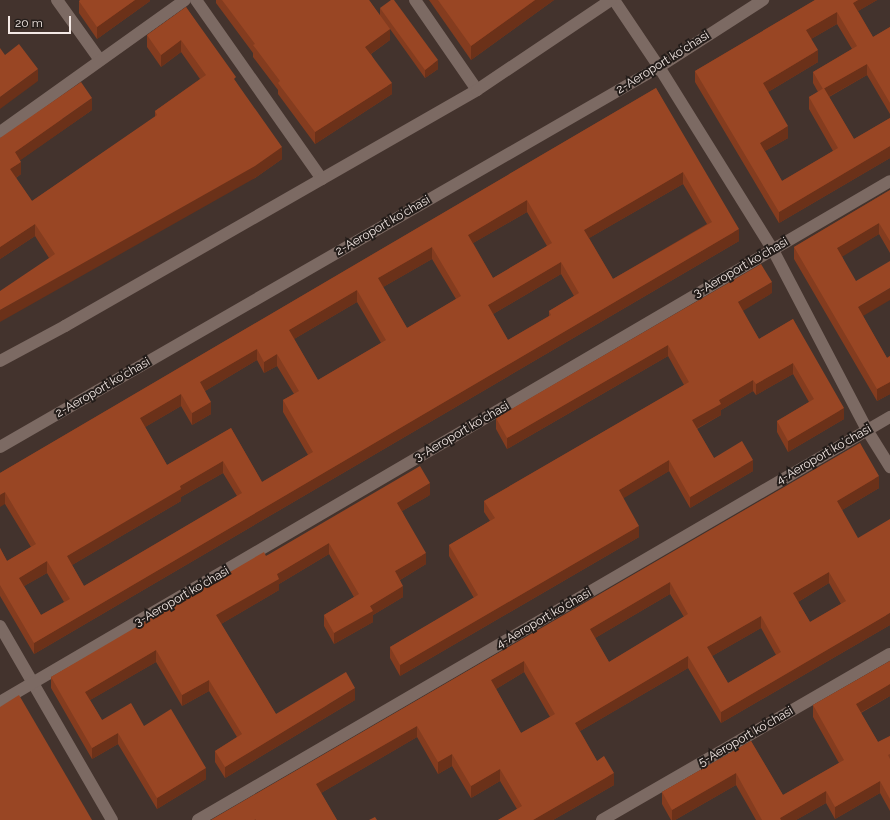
<!DOCTYPE html>
<meta charset="utf-8">
<style>
body{margin:0}
#map{position:relative;width:890px;height:820px;overflow:hidden;background:#43332d;font-family:Raleway,sans-serif}
div>[style]{position:absolute}
.street>*{height:12px;margin:-6px;padding:0 6px;transform-origin:6px;border-radius:6px;background:#7c6a63}
.wall>*{inset:0;background:#843c1f}
.shaded-wall>*{inset:0;background:#6b3119}
.building>*{inset:0;background:#994624}
span{translate:-50% -50%;white-space:nowrap;text-align:center;line-height:1.15;-webkit-text-stroke:4px #241d1a;paint-order:stroke}
.street-label{font-size:12px;color:#f4e9e5}
.scale{position:absolute;left:8px;top:16px;width:63px;height:18px;box-sizing:border-box;border:2px solid #f4e9e5;border-top:0;padding-left:5px;font-size:12px;line-height:14px;white-space:nowrap;color:#f4e9e5;-webkit-text-stroke:3px #241d1a;paint-order:stroke}
</style>
<div id="map">
<div class="street">
<i style="left:57px;top:0;width:74px;rotate:54.4deg"></i>
<i style="left:196px;top:0;width:219px;rotate:54.9deg"></i>
<i style="left:415px;top:0;width:109px;rotate:55.4deg"></i>
<i style="left:614px;top:0;width:81px;rotate:56.1deg"></i>
<i style="left:659px;top:67px;width:216px;rotate:58.1deg"></i>
<i style="left:773px;top:250px;width:203px;rotate:62.4deg"></i>
<i style="left:867px;top:430px;width:44px;rotate:58.1deg"></i>
<i style="left:0;top:132px;width:227px;rotate:-35.5deg"></i>
<i style="left:0;top:361px;width:74px;rotate:-28.3deg"></i>
<i style="left:65px;top:326px;width:475px;rotate:-29.8deg"></i>
<i style="left:477px;top:90px;width:161px;rotate:-33.9deg"></i>
<i style="left:0;top:447px;width:761px;rotate:-29.97deg"></i>
<i style="left:659px;top:67px;width:124px;rotate:-32.8deg"></i>
<i style="left:0;top:626px;width:224px;rotate:60deg"></i>
<i style="left:0;top:702px;width:1031px;rotate:-30.34deg"></i>
<i style="left:198px;top:820px;width:801px;rotate:-30.22deg"></i>
<i style="left:602px;top:820px;width:332px;rotate:-30deg"></i>
</div>
<div class="wall">
<i style="clip-path:polygon(150px 0,150px 1px,97px 39px,79px 13px,79px 1px)"></i>
<i style="clip-path:polygon(216px 0,369px 0,380px 16px,380px 8px,438px 69px,425px 78px,390px 29px,390px 40px,371px 54px,392px 94px,315px 144px,278px 94px,278px 90px,253px 57px,253px 53px,216px 3px)"></i>
<i style="clip-path:polygon(429px 0,554px 0,471px 60px)"></i>
<i style="clip-path:polygon(evenodd,815px 0,877px 0,858px 11px,873px 37px,890px 27px,890px 114px,867px 75px,829px 97px,854px 139px,890px 118px,890px 158px,779px 223px,695px 82px,695px 71px,815px 0,837px 24px,852px 49px,813px 72px,813px 83px,818px 92px,809px 97px,809px 109px,833px 151px,782px 181px,765px 151px,788px 138px,768px 92px,818px 62px,811px 39px,837px 24px)"></i>
<i style="clip-path:polygon(186px 7px,236px 82px,282px 159px,255px 178px,49px 258px,35px 236px,0 259px,0 138px,92px 110px,20px 160px,21px 174px,16px 178px,32px 201px,155px 117px,155px 111px,200px 79px,181px 52px,161px 67px,147px 47px,147px 35px)"></i>
<i style="clip-path:polygon(evenodd,656px 88px,739px 241px,34px 654px,0 596px,0 548px,7px 561px,31px 547px,5px 504px,0 473px,656px 88px,683px 184px,707px 224px,613px 279px,589px 238px,683px 184px,656px 88px,527px 212px,547px 246px,493px 278px,473px 243px,527px 212px,656px 88px,432px 259px,456px 299px,407px 328px,383px 287px,432px 259px,656px 88px,561px 274px,574px 296px,549px 311px,549px 316px,508px 340px,493px 314px,561px 274px,656px 88px,357px 302px,381px 343px,318px 380px,294px 339px,357px 302px,656px 88px,257px 360px,264px 373px,277px 366px,294px 394px,283px 400px,283px 412px,308px 455px,262px 482px,231px 428px,167px 465px,145px 427px,181px 406px,192px 425px,211px 414px,205px 391px,257px 360px,656px 88px,223px 473px,237px 496px,84px 586px,72px 565px,181px 501px,181px 497px,223px 473px,656px 88px,47px 573px,64px 602px,41px 615px,24px 586px,47px 573px)"></i>
<i style="clip-path:polygon(890px 190px,890px 253px,879px 234px,842px 256px,863px 316px,887px 358px,890px 356px,890px 394px,877px 401px,794px 259px,794px 247px)"></i>
<i style="clip-path:polygon(772px 293px,742px 311px,759px 339px,793px 319px,844px 419px,788px 452px,777px 432px,777px 421px,809px 402px,793px 374px,756px 395px,753px 391px,721px 410px,721px 415px,697px 429px,714px 458px,753px 471px,690px 508px,669px 471px,623px 498px,639px 537px,400px 676px,390px 658px,390px 647px,474px 598px,449px 556px,449px 545px,490px 521px,484px 512px,484px 501px,684px 385px,668px 356px,507px 449px,496px 429px,496px 418px)"></i>
<i style="clip-path:polygon(evenodd,860px 443px,879px 488px,842px 510px,890px 625px,721px 723px,688px 668px,580px 731px,597px 761px,614px 785px,553px 820px,498px 820px,517px 809px,500px 781px,471px 798px,452px 766px,438px 774px,417px 737px,321px 793px,337px 820px,211px 820px,860px 443px,829px 583px,841px 604px,810px 622px,798px 602px,829px 583px,860px 443px,670px 594px,684px 617px,609px 662px,595px 638px,670px 594px,860px 443px,761px 628px,776px 655px,728px 683px,712px 656px,761px 628px,860px 443px,524px 672px,550px 717px,521px 733px,496px 689px,524px 672px)"></i>
<i style="clip-path:polygon(430px 495px,402px 511px,426px 564px,400px 580px,403px 597px,373px 615px,373px 622px,334px 644px,324px 626px,324px 615px,354px 597px,329px 554px,279px 584px,279px 590px,221px 624px,276px 714px,355px 700px,225px 778px,215px 762px,215px 751px,237px 737px,209px 691px,182px 706px,156px 662px,90px 700px,102px 720px,144px 726px,206px 779px,157px 809px,118px 744px,92px 759px,51px 688px,51px 677px,266px 556px)"></i>
<i style="clip-path:polygon(890px 661px,890px 696px,861px 713px,878px 742px,890px 736px,890px 811px,880px 793px,835px 819px,826px 803px,796px 820px,756px 820px,736px 785px,675px 820px,671px 820px,662px 804px,662px 792px,751px 741px,783px 795px,839px 763px,813px 717px,813px 705px)"></i>
</div>
<div class="shaded-wall">
<i style="clip-path:polygon(135px 0,150px 0,150px 1px,97px 39px,97px 27px)"></i>
<i style="clip-path:polygon(535px 0,554px 0,471px 60px,471px 46px)"></i>
<i style="clip-path:polygon(858px 0,877px 0,853px 14px,853px 3px)"></i>
<i style="clip-path:polygon(837px 12px,837px 24px,806px 42px,806px 30px)"></i>
<i style="clip-path:polygon(390px 29px,390px 40px,365px 58px,365px 47px)"></i>
<i style="clip-path:polygon(181px 40px,181px 52px,161px 67px,161px 55px)"></i>
<i style="clip-path:polygon(818px 50px,818px 62px,763px 95px,763px 83px)"></i>
<i style="clip-path:polygon(438px 60px,438px 69px,425px 78px,425px 70px)"></i>
<i style="clip-path:polygon(867px 64px,867px 75px,823px 100px,823px 89px)"></i>
<i style="clip-path:polygon(38px 69px,38px 81px,0 109px,0 97px)"></i>
<i style="clip-path:polygon(392px 83px,392px 94px,315px 144px,315px 132px)"></i>
<i style="clip-path:polygon(92px 98px,92px 110px,15px 164px,15px 152px)"></i>
<i style="clip-path:polygon(788px 126px,788px 138px,760px 154px,760px 143px)"></i>
<i style="clip-path:polygon(890px 146px,890px 158px,779px 223px,779px 212px)"></i>
<i style="clip-path:polygon(282px 147px,282px 159px,255px 178px,0 322px,0 310px)"></i>
<i style="clip-path:polygon(21px 162px,21px 174px,10px 182px,10px 169px)"></i>
<i style="clip-path:polygon(683px 172px,683px 184px,584px 241px,584px 230px)"></i>
<i style="clip-path:polygon(527px 200px,527px 212px,468px 246px,468px 235px)"></i>
<i style="clip-path:polygon(879px 223px,879px 234px,837px 260px,837px 248px)"></i>
<i style="clip-path:polygon(35px 224px,35px 236px,0 259px,0 247px)"></i>
<i style="clip-path:polygon(739px 229px,739px 241px,34px 654px,34px 643px)"></i>
<i style="clip-path:polygon(432px 247px,432px 259px,378px 290px,378px 278px)"></i>
<i style="clip-path:polygon(561px 262px,561px 274px,488px 317px,488px 305px)"></i>
<i style="clip-path:polygon(772px 282px,772px 293px,738px 314px,738px 302px)"></i>
<i style="clip-path:polygon(890px 288px,890px 300px,858px 319px,858px 307px)"></i>
<i style="clip-path:polygon(357px 290px,357px 302px,289px 342px,289px 330px)"></i>
<i style="clip-path:polygon(668px 345px,668px 356px,507px 449px,507px 438px)"></i>
<i style="clip-path:polygon(257px 349px,257px 360px,200px 394px,200px 382px)"></i>
<i style="clip-path:polygon(277px 354px,277px 366px,264px 373px,264px 362px)"></i>
<i style="clip-path:polygon(793px 363px,793px 374px,756px 395px,756px 384px)"></i>
<i style="clip-path:polygon(753px 380px,753px 391px,721px 410px,721px 415px,692px 431px,692px 420px,719px 400px)"></i>
<i style="clip-path:polygon(890px 382px,890px 394px,877px 401px,877px 389px)"></i>
<i style="clip-path:polygon(181px 394px,181px 406px,140px 430px,140px 418px)"></i>
<i style="clip-path:polygon(211px 402px,211px 414px,192px 425px,192px 413px)"></i>
<i style="clip-path:polygon(844px 408px,844px 419px,788px 452px,788px 441px)"></i>
<i style="clip-path:polygon(669px 460px,669px 471px,619px 501px,619px 490px)"></i>
<i style="clip-path:polygon(753px 460px,753px 471px,690px 508px,690px 497px)"></i>
<i style="clip-path:polygon(223px 461px,223px 473px,181px 497px,181px 501px,67px 568px,67px 556px,180px 486px)"></i>
<i style="clip-path:polygon(879px 476px,879px 488px,837px 513px,837px 501px)"></i>
<i style="clip-path:polygon(430px 483px,430px 495px,397px 514px,397px 503px)"></i>
<i style="clip-path:polygon(5px 492px,5px 504px,0 507px,0 495px)"></i>
<i style="clip-path:polygon(639px 526px,639px 537px,400px 676px,400px 665px)"></i>
<i style="clip-path:polygon(329px 543px,329px 554px,279px 584px,279px 590px,216px 627px,216px 615px,277px 574px)"></i>
<i style="clip-path:polygon(426px 553px,426px 564px,395px 583px,395px 571px)"></i>
<i style="clip-path:polygon(47px 561px,47px 573px,19px 589px,19px 578px)"></i>
<i style="clip-path:polygon(829px 572px,829px 583px,793px 605px,793px 593px)"></i>
<i style="clip-path:polygon(670px 582px,670px 594px,590px 641px,590px 629px)"></i>
<i style="clip-path:polygon(403px 586px,403px 597px,373px 615px,373px 622px,334px 644px,334px 633px,370px 606px)"></i>
<i style="clip-path:polygon(890px 613px,890px 625px,721px 723px,721px 712px)"></i>
<i style="clip-path:polygon(761px 616px,761px 628px,707px 659px,707px 647px)"></i>
<i style="clip-path:polygon(156px 650px,156px 662px,85px 703px,85px 692px)"></i>
<i style="clip-path:polygon(688px 656px,688px 668px,575px 734px,575px 723px)"></i>
<i style="clip-path:polygon(524px 661px,524px 672px,491px 692px,491px 680px)"></i>
<i style="clip-path:polygon(209px 680px,209px 691px,182px 706px,182px 695px)"></i>
<i style="clip-path:polygon(890px 684px,890px 696px,856px 715px,856px 704px)"></i>
<i style="clip-path:polygon(355px 688px,355px 700px,225px 778px,225px 767px)"></i>
<i style="clip-path:polygon(417px 726px,417px 737px,316px 796px,316px 784px)"></i>
<i style="clip-path:polygon(118px 733px,118px 744px,92px 759px,92px 748px)"></i>
<i style="clip-path:polygon(452px 754px,452px 766px,438px 774px,438px 762px)"></i>
<i style="clip-path:polygon(206px 768px,206px 779px,157px 809px,157px 798px)"></i>
<i style="clip-path:polygon(500px 769px,500px 781px,471px 798px,471px 786px)"></i>
<i style="clip-path:polygon(614px 773px,614px 785px,553px 820px,533px 820px)"></i>
<i style="clip-path:polygon(736px 773px,736px 785px,675px 820px,672px 820px,672px 810px)"></i>
<i style="clip-path:polygon(880px 781px,880px 793px,835px 819px,835px 807px)"></i>
<i style="clip-path:polygon(826px 791px,826px 803px,796px 820px,780px 820px,780px 818px)"></i>
</div>
<div class="building">
<i style="clip-path:polygon(80px 0,135px 0,97px 27px,79px 1px)"></i>
<i style="clip-path:polygon(222px 0,369px 0,390px 29px,365px 47px,392px 83px,315px 132px,278px 83px,280px 81px,253px 45px,255px 44px)"></i>
<i style="clip-path:polygon(391px 0,394px 0,438px 60px,425px 70px,380px 8px)"></i>
<i style="clip-path:polygon(438px 0,535px 0,471px 46px)"></i>
<i style="clip-path:polygon(815px 0,858px 0,853px 3px,873px 37px,890px 27px,890px 103px,867px 64px,823px 89px,813px 72px,857px 46px,837px 12px,806px 30px,818px 50px,763px 83px,788px 126px,760px 143px,782px 181px,838px 148px,809px 97px,824px 88px,854px 139px,890px 118px,890px 146px,779px 212px,695px 71px)"></i>
<i style="clip-path:polygon(186px 7px,236px 77px,234px 79px,282px 147px,255px 166px,0 310px,0 291px,55px 254px,35px 224px,0 247px,0 138px,81px 82px,92px 98px,15px 152px,21px 162px,10px 169px,32px 201px,157px 115px,155px 111px,206px 75px,181px 40px,161px 55px,147px 35px)"></i>
<i style="clip-path:polygon(19px 44px,38px 69px,0 97px,0 48px,5px 55px)"></i>
<i style="clip-path:polygon(evenodd,656px 88px,739px 229px,34px 643px,0 585px,0 548px,7px 561px,36px 544px,5px 492px,0 495px,0 473px,656px 88px,683px 172px,712px 222px,613px 279px,584px 230px,683px 172px,656px 88px,527px 200px,552px 243px,493px 278px,468px 235px,527px 200px,656px 88px,432px 247px,461px 296px,407px 328px,378px 278px,432px 247px,656px 88px,561px 262px,579px 293px,549px 311px,551px 315px,508px 340px,488px 305px,561px 262px,656px 88px,357px 290px,386px 340px,318px 380px,289px 330px,357px 290px,656px 88px,257px 349px,264px 362px,277px 354px,299px 391px,283px 400px,313px 452px,262px 482px,231px 428px,167px 465px,140px 418px,181px 394px,192px 413px,211px 402px,200px 382px,257px 349px,656px 88px,223px 461px,242px 493px,84px 586px,67px 556px,181px 489px,180px 486px,223px 461px,656px 88px,47px 561px,70px 599px,41px 615px,19px 578px,47px 561px)"></i>
<i style="clip-path:polygon(890px 190px,890px 241px,879px 223px,837px 248px,856px 281px,890px 261px,890px 288px,858px 307px,887px 358px,890px 356px,890px 382px,877px 389px,794px 247px)"></i>
<i style="clip-path:polygon(761px 264px,772px 282px,738px 302px,759px 339px,793px 319px,844px 408px,788px 441px,777px 421px,814px 399px,793px 363px,756px 384px,753px 380px,719px 400px,721px 404px,692px 420px,714px 458px,742px 441px,753px 460px,690px 497px,669px 460px,619px 490px,639px 526px,400px 665px,390px 647px,478px 595px,449px 545px,495px 518px,484px 501px,689px 382px,668px 345px,507px 438px,496px 418px)"></i>
<i style="clip-path:polygon(evenodd,860px 443px,879px 476px,837px 501px,858px 538px,890px 519px,890px 613px,721px 712px,688px 656px,575px 723px,597px 761px,604px 756px,614px 773px,533px 820px,498px 820px,522px 806px,500px 769px,471px 786px,452px 754px,438px 762px,417px 726px,316px 784px,337px 820px,256px 820px,256px 819px,254px 820px,211px 820px,860px 443px,829px 572px,846px 601px,810px 622px,793px 593px,829px 572px,860px 443px,670px 582px,688px 614px,609px 662px,590px 629px,670px 582px,860px 443px,761px 616px,781px 652px,728px 683px,707px 647px,761px 616px,860px 443px,524px 661px,555px 714px,521px 733px,491px 680px,524px 661px)"></i>
<i style="clip-path:polygon(420px 466px,430px 483px,397px 503px,426px 553px,395px 571px,403px 586px,370px 606px,373px 611px,334px 633px,324px 615px,359px 594px,329px 543px,277px 574px,279px 579px,216px 615px,276px 714px,346px 672px,355px 688px,225px 767px,215px 751px,242px 734px,209px 680px,182px 695px,156px 650px,85px 692px,102px 720px,131px 703px,144px 726px,171px 709px,206px 768px,157px 798px,118px 733px,92px 748px,51px 677px,264px 552px,266px 556px)"></i>
<i style="clip-path:polygon(890px 661px,890px 684px,856px 704px,878px 742px,890px 736px,890px 754px,888px 755px,890px 759px,890px 799px,880px 781px,835px 807px,826px 791px,780px 818px,781px 820px,762px 820px,736px 773px,672px 810px,662px 792px,751px 741px,783px 795px,844px 760px,813px 705px)"></i>
<i style="clip-path:polygon(19px 695px,92px 820px,0 820px,0 707px)"></i>
<i style="clip-path:polygon(375px 817px,377px 820px,369px 820px)"></i>
</div>
<div class="street-label">
<span style="left:663px;top:63px;rotate:-32deg">2-Aeroport koʻchasi</span>
<span style="left:383px;top:226px;rotate:-30deg">2-Aeroport koʻchasi</span>
<span style="left:741px;top:268px;rotate:-30deg">3-Aeroport koʻchasi</span>
<span style="left:103px;top:388px;rotate:-30deg">2-Aeroport koʻchasi</span>
<span style="left:462px;top:432px;rotate:-30deg">3-Aeroport koʻchasi</span>
<span style="left:824px;top:455px;rotate:-30deg">4-Aeroport koʻchasi</span>
<span style="left:182px;top:597px;rotate:-30deg">3-Aeroport koʻchasi</span>
<span style="left:544px;top:619px;rotate:-30deg">4-Aeroport koʻchasi</span>
<span style="left:746px;top:737px;rotate:-30deg">5-Aeroport koʻchasi</span>
</div>
<div class="scale">20 m</div>
</div>
